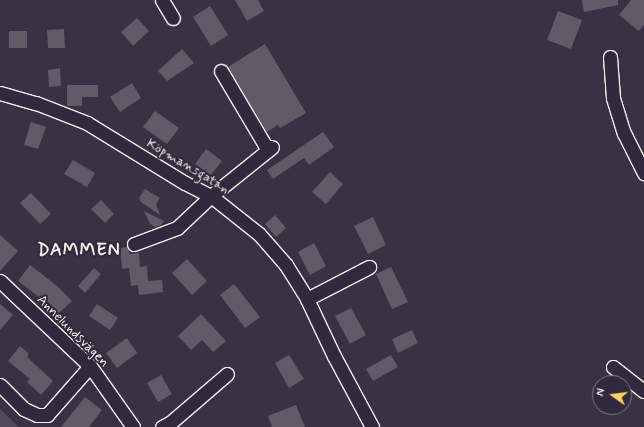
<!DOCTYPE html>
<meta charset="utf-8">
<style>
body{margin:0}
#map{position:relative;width:644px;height:427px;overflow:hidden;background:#373244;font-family:Mynerve,sans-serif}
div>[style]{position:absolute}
.green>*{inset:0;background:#504b59}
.building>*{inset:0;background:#5f5c67}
.roads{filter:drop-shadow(1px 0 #f4f1e8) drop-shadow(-1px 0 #f4f1e8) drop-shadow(0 1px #f4f1e8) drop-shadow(0 -1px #f4f1e8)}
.minor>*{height:13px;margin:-6.5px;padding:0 6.5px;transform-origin:6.5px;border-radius:6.5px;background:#2f2a3d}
span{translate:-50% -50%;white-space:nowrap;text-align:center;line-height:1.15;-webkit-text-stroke:4px #2f2a3d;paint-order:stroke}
.street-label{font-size:14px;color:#f4f1e8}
.district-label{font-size:18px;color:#f4f1e8;font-weight:700;letter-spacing:1px}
.north{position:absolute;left:592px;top:375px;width:40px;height:40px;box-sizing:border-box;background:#2f2a3d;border:1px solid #7e7a81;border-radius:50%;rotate:284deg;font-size:11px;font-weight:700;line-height:16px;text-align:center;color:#f4f1e8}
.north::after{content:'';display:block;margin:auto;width:14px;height:18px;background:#ffd166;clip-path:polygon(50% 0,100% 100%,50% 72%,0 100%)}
</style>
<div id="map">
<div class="green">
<i style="clip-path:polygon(0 409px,19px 427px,0 427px)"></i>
</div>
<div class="building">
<i style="clip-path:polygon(235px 0,258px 0,264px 11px,247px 21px)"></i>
<i style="clip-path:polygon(582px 0,618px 0,618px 5px,584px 12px)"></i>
<i style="clip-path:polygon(631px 0,644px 0,644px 25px,639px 31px,619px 15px)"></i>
<i style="clip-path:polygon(210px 6px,228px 35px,211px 46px,193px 17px)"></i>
<i style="clip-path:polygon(558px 11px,582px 20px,571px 49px,547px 40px)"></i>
<i style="clip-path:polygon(137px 18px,149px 31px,133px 46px,121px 32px)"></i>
<i style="clip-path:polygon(64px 29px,65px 48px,48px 48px,47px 30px)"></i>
<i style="clip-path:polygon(9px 31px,27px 31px,27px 48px,9px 48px)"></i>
<i style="clip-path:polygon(265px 44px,306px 113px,280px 128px,278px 125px,267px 132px,228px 67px)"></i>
<i style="clip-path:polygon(182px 49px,194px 63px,167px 81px,158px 71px)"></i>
<i style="clip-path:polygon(60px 68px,61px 86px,49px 87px,48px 70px)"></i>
<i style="clip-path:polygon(132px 83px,141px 98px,120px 112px,110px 97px)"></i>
<i style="clip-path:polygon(67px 85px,98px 85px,98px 97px,82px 97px,82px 106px,67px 106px)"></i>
<i style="clip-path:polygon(155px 111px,179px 128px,167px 144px,143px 127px)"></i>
<i style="clip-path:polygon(31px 122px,46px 127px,38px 149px,24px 145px)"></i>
<i style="clip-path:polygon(323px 132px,334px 147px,309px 165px,304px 158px,273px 179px,267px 170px)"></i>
<i style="clip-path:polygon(206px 149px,222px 161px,211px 175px,195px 164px)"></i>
<i style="clip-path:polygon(73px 160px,95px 173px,87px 187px,64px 174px)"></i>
<i style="clip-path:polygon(330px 172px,343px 184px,326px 204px,312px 192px)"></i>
<i style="clip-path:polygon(145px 189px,160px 198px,156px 204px,160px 215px,141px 202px,139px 198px)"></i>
<i style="clip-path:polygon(31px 193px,51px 214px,40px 224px,20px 203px)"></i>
<i style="clip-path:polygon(101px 200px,114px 214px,105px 223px,91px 209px)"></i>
<i style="clip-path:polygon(144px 211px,164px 221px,161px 225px,156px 227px,150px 224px)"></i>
<i style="clip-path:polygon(275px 215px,286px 228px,276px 237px,265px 224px)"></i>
<i style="clip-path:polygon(373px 217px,386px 245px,368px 254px,354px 226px)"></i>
<i style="clip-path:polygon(0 235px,18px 251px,0 271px)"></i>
<i style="clip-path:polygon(314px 243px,326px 266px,310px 275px,298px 252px)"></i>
<i style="clip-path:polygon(127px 247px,130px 254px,139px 253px,140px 267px,147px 266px,148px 281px,162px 280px,163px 292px,139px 295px,138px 285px,131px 286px,129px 268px,122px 269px,120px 248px)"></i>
<i style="clip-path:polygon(187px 259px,207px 281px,192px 295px,172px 273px)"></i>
<i style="clip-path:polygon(30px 265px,56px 285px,72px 301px,59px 313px,41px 295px,39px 297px,18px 281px)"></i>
<i style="clip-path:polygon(391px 267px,408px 302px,392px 309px,376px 274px)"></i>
<i style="clip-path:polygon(94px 268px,101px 274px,85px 293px,78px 286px)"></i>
<i style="clip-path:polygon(234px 284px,260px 317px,245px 328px,220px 295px)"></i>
<i style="clip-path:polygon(0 304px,13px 315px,0 330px)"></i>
<i style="clip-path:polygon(97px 304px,118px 318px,110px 330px,89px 316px)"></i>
<i style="clip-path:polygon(351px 308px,366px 335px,350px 344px,335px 316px)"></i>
<i style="clip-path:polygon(201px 314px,226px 341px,213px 352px,202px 340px,191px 350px,178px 336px)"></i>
<i style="clip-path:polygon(412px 330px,418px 343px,398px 353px,392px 339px)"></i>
<i style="clip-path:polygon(127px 338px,137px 353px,117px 368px,106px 353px)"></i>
<i style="clip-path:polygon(20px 346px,29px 354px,27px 357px,53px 381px,41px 395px,27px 382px,30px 379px,8px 361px)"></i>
<i style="clip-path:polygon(289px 355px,304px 379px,289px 388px,275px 363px)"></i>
<i style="clip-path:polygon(391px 355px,398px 367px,373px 381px,366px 369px)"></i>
<i style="clip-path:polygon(161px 375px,172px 394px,158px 402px,147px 383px)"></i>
<i style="clip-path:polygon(85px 397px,102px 410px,89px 427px,61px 427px)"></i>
<i style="clip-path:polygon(296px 405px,305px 427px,272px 427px,268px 416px)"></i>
</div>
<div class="roads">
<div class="minor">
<i style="left:162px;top:0;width:21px;rotate:59deg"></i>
<i style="left:610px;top:57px;width:41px;rotate:85.8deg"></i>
<i style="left:613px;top:98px;width:37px;rotate:73deg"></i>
<i style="left:624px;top:133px;width:45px;rotate:63.4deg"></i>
<i style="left:221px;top:71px;width:92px;rotate:59.3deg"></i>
<i style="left:0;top:93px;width:37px;rotate:16deg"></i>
<i style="left:36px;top:103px;width:55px;rotate:21.4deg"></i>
<i style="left:87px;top:123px;width:115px;rotate:31.5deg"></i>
<i style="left:185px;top:183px;width:29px;rotate:27deg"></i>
<i style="left:211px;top:196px;width:61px;rotate:38.4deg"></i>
<i style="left:259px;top:234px;width:41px;rotate:48.9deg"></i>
<i style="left:286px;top:265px;width:40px;rotate:58deg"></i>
<i style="left:307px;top:299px;width:63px;rotate:64.7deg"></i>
<i style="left:334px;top:356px;width:81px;rotate:61.8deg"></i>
<i style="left:134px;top:244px;width:46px;rotate:-20.4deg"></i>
<i style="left:177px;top:228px;width:47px;rotate:-43.3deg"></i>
<i style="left:211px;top:196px;width:78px;rotate:-38.8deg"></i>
<i style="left:0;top:281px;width:124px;rotate:43.4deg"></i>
<i style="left:90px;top:366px;width:75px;rotate:54.8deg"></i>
<i style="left:307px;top:299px;width:70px;rotate:-27.3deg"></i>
<i style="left:613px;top:367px;width:39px;rotate:38deg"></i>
<i style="left:0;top:385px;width:34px;rotate:45deg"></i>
<i style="left:24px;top:409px;width:14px;rotate:25deg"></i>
<i style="left:37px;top:415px;width:10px"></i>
<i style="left:47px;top:415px;width:65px;rotate:-48.7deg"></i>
<i style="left:162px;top:427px;width:9px;rotate:-27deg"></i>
<i style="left:170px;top:423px;width:75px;rotate:-40.7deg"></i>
</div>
</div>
<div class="street-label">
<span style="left:188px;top:166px;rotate:31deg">Köpmansgatan</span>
<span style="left:73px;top:331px;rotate:45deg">Annelundsvägen</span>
</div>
<div class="district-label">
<span style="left:79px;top:250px">DAMMEN</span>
</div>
<div class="north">N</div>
</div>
